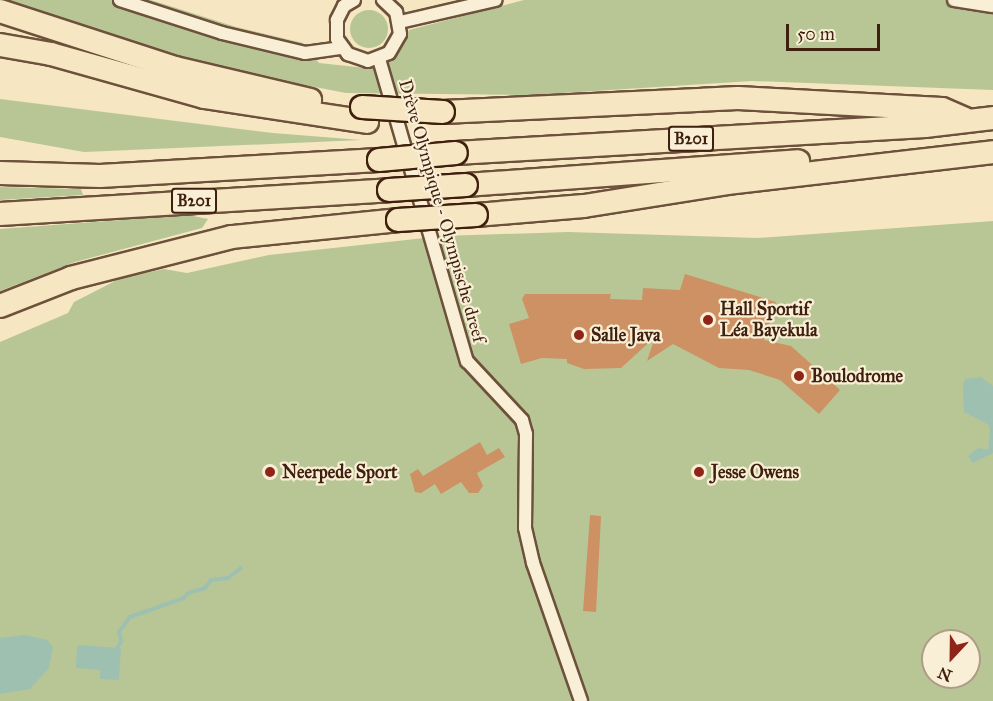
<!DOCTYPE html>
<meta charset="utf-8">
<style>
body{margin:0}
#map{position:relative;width:993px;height:701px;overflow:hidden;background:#f6e6c1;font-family:"IM FELL Great Primer",serif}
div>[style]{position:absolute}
.green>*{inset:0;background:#b8c696}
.round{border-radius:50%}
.water>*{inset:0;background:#9dc0b0}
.stream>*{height:4px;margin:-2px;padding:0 2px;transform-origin:2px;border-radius:2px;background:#9dc0b0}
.building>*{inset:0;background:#cd9164}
.roads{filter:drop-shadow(2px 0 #6d513b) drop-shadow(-2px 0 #6d513b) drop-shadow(0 2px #6d513b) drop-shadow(0 -2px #6d513b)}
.minor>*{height:12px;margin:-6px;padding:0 6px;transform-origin:6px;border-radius:6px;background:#f9efd7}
.motorway>*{height:22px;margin:-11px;padding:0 11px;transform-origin:11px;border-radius:11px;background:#f6e6c1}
.bridges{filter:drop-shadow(2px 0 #3f1f0e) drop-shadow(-2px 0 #3f1f0e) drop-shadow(0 2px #3f1f0e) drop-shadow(0 -2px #3f1f0e)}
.motorway-bridge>*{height:22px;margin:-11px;padding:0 11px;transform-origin:11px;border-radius:11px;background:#f6e6c1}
.dots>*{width:16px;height:16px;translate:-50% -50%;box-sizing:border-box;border:3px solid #f9efd7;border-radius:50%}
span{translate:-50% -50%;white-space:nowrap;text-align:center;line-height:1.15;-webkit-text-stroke:4.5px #f9efd7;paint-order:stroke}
.shield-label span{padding:2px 4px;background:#f9efd7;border:2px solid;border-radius:4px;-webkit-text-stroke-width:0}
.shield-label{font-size:16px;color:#3f1f0e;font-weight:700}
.street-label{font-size:18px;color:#3f1f0e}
.poi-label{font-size:18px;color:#3f1f0e;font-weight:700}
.left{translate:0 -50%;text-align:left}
.north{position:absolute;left:921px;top:629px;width:60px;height:60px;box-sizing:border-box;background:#f9efd7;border:2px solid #af9c87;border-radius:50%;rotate:202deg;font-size:16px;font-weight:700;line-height:24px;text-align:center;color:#3f1f0e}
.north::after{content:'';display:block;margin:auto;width:21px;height:27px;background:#8f2418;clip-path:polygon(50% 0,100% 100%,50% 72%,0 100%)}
.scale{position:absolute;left:786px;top:24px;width:94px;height:27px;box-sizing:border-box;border:3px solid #3f1f0e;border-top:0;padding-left:8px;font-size:18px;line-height:21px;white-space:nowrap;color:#3f1f0e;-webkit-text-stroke:4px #f9efd7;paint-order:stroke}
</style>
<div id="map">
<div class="green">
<i style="clip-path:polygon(0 0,151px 0,236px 27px,303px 43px,319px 63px,366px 68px,386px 62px,398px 53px,409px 30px,524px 0,993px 0,993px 90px,752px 81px,531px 95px,346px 93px,226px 70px)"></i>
<i class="round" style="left:350px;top:10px;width:38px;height:38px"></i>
<i style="clip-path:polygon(0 99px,273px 133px,361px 140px,84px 152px,0 137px)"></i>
<i style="clip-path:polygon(0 187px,81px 189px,83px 195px,0 200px)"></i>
<i style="clip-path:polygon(188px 215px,208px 219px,202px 228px,75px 262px,0 291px,0 229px)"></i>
<i style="clip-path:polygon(evenodd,993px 221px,993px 701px,0 701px,0 342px,68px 313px,74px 302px,121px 278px,164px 269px,187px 273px,269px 255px,443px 236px,568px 232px,758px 238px,993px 221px,933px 641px,969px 641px,969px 677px,933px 677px,933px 641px)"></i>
</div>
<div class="water">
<i style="clip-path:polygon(981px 377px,993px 386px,993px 453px,973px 463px,968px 456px,978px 448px,988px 450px,990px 431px,989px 425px,964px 412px,963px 385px,965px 379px)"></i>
<i style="clip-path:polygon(25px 635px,47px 640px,53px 647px,49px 668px,30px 689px,0 694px,0 638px)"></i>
<i style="clip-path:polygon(77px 645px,121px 648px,119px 680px,100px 679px,100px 670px,76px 668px)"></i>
</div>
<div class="stream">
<i style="left:117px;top:648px;width:7px;rotate:-56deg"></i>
<i style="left:121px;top:642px;width:10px;rotate:-101deg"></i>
<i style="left:119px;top:632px;width:19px;rotate:-54deg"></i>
<i style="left:130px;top:617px;width:57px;rotate:-19.4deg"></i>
<i style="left:184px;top:598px;width:6px;rotate:-51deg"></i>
<i style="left:188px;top:593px;width:18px;rotate:-16deg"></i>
<i style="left:205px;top:588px;width:10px;rotate:-53deg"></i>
<i style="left:211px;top:580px;width:17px;rotate:-7deg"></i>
<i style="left:228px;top:578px;width:16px;rotate:-38deg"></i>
</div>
<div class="building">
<i style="clip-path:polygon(685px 274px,776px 302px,764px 340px,791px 346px,840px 390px,819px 414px,780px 380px,749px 370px,719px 368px,673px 344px,647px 361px,655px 337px,621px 368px,584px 369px,567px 363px,567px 359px,542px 358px,521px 364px,509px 324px,529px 318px,522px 299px,525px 294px,611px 294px,610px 299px,642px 300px,643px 288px,680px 290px)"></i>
<i style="clip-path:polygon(480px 442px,487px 455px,499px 448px,505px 457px,477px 473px,483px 486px,478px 493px,469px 493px,461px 482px,441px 494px,435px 484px,421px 493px,415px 492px,410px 474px,418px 469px,423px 476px)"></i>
<i style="clip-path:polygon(590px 515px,601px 516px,596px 612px,583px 611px)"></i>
</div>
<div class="roads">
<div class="minor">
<i style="left:120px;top:0;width:107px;rotate:17.9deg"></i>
<i style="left:222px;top:33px;width:85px;rotate:13.5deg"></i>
<i style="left:305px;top:53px;width:37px;rotate:-8deg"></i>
<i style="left:354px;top:0;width:12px;rotate:149deg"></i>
<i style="left:344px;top:6px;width:16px;rotate:117deg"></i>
<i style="left:337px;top:20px;width:19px;rotate:90deg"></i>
<i style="left:337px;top:39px;width:19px;rotate:54deg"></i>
<i style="left:348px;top:54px;width:21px;rotate:19deg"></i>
<i style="left:368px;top:61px;width:22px;rotate:-21deg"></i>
<i style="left:389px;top:53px;width:22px;rotate:-60deg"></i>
<i style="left:400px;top:34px;width:22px;rotate:-100deg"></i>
<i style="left:396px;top:12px;width:18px;rotate:-137deg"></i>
<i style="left:954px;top:0;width:39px;rotate:9deg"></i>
<i style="left:400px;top:22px;width:98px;rotate:-13deg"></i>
<i style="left:379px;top:59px;width:315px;rotate:73.8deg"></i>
<i style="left:467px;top:361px;width:81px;rotate:47deg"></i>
<i style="left:522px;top:420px;width:15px;rotate:74deg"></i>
<i style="left:526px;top:434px;width:94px;rotate:90.6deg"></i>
<i style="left:525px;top:528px;width:36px;rotate:77deg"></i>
<i style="left:533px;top:563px;width:146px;rotate:70.8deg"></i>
</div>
<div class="motorway">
<i style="left:0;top:11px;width:184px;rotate:18deg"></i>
<i style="left:175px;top:68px;width:139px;rotate:13.3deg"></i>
<i style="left:0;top:45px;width:52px;rotate:10deg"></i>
<i style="left:51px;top:54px;width:159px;rotate:15.7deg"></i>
<i style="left:204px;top:97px;width:165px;rotate:8.7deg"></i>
<i style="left:443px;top:112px;width:295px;rotate:-2.7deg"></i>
<i style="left:738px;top:98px;width:204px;rotate:3.1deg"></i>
<i style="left:942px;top:109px;width:25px;rotate:23deg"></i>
<i style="left:456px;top:153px;width:470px;rotate:-3.3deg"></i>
<i style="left:925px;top:126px;width:68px;rotate:-6.7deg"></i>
<i style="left:0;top:173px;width:100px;rotate:1.7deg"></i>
<i style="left:100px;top:176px;width:279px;rotate:-3.3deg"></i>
<i style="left:466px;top:185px;width:333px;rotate:-4.1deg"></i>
<i style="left:0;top:214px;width:390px;rotate:-3.5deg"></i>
<i style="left:476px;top:215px;width:108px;rotate:-4.8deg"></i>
<i style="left:584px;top:206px;width:145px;rotate:-9.1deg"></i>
<i style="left:727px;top:183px;width:268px;rotate:-6.6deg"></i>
<i style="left:0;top:306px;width:76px;rotate:-21.5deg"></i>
<i style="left:71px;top:278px;width:166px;rotate:-14.3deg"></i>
<i style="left:232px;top:237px;width:167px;rotate:-5.8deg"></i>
</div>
</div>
<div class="bridges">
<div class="motorway-bridge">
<i style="left:362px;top:107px;width:81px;rotate:3.5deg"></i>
<i style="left:379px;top:160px;width:77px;rotate:-5.2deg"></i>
<i style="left:389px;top:190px;width:77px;rotate:-3.7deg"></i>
<i style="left:398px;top:220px;width:78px;rotate:-3.7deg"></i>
</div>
</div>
<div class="dots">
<i style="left:708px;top:320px;background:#8f2418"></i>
<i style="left:579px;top:335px;background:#8f2418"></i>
<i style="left:799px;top:376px;background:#8f2418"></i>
<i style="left:270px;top:472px;background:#8f2418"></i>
<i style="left:699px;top:472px;background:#8f2418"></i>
</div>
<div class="shield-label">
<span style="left:691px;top:139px">B201</span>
<span style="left:194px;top:201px">B201</span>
</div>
<div class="street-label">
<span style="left:442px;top:211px;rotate:74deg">Drève Olympique - Olympische dreef</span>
</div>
<div class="poi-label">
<span class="left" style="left:720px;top:320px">Hall Sportif<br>Léa Bayekula</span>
<span class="left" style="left:591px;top:335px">Salle Java</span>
<span class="left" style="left:811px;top:376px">Boulodrome</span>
<span class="left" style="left:282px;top:472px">Neerpede Sport</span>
<span class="left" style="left:711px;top:472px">Jesse Owens</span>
</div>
<div class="north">N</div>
<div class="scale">50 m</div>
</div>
